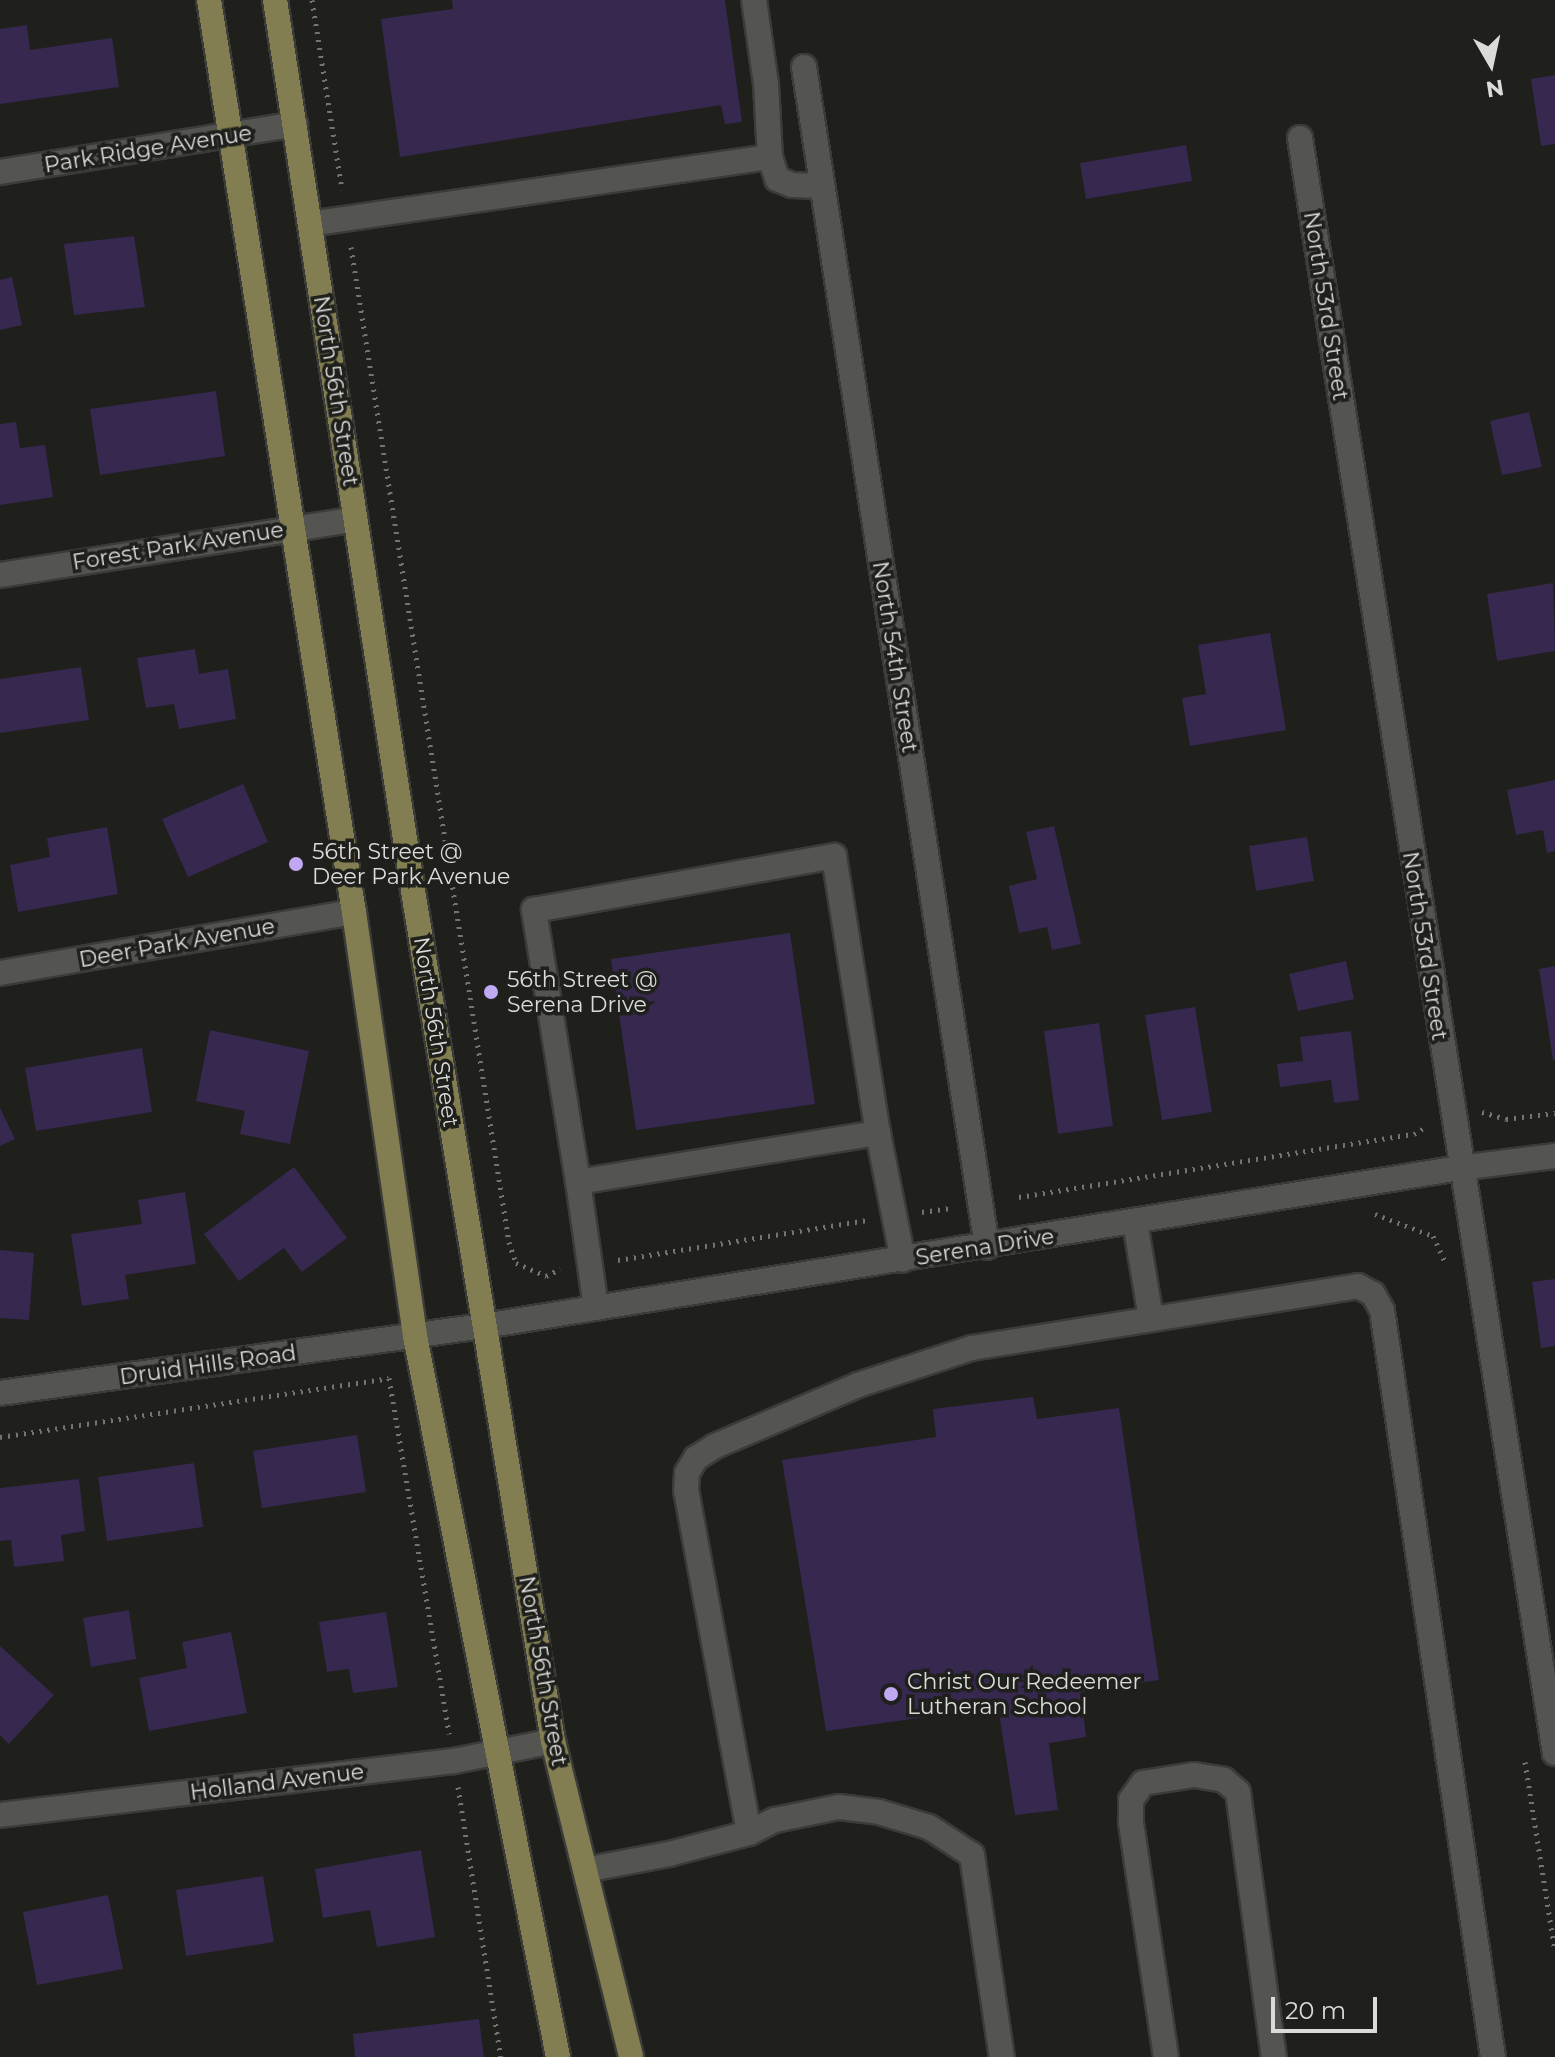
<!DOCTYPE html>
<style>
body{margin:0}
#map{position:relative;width:1555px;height:2057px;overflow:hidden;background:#1f1f1c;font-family:Montserrat,sans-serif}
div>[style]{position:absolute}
.building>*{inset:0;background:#36284f}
.path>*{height:5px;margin-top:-2.5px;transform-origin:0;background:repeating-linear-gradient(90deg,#747471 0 2px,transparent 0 8px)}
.roads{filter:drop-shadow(2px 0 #3b3b39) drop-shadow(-2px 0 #3b3b39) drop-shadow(0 2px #3b3b39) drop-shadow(0 -2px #3b3b39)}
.minor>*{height:24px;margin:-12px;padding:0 12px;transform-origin:12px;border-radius:12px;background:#545451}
.major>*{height:24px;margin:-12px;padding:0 12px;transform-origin:12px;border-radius:12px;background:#827e51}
.dots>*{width:22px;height:22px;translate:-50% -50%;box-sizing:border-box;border:4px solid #1f1f1c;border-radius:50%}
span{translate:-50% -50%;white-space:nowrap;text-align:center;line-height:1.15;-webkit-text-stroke:7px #1f1f1c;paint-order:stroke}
.street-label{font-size:22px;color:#dbdbd9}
.poi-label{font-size:22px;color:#dbdbd9}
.left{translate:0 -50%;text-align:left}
.north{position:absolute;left:1451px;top:24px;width:80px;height:80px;-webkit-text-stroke:6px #1f1f1c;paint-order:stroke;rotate:171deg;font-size:22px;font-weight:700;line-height:32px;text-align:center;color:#dbdbd9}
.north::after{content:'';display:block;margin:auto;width:28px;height:36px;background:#dbdbd9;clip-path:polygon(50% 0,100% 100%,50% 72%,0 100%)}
.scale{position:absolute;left:1271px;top:1997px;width:106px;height:36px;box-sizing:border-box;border:4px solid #dbdbd9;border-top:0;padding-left:10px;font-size:24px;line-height:28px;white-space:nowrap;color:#dbdbd9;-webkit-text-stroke:6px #1f1f1c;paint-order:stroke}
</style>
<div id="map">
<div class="building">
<i style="clip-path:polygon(452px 0,725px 0,742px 122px,725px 124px,721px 105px,400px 157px,381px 19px,453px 9px)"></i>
<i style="clip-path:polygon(27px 25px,30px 50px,112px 38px,119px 87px,0 104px,0 29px)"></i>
<i style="clip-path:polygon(1555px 75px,1555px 144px,1541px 146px,1531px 79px)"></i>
<i style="clip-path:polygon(1186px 145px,1192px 181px,1086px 199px,1080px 163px)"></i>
<i style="clip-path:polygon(134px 236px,145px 307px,74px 315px,64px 244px)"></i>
<i style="clip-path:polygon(12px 277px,22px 325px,0 330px,0 280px)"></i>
<i style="clip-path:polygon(216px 391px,225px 456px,100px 475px,90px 409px)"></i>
<i style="clip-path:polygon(1529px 412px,1542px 467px,1502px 475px,1490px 421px)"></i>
<i style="clip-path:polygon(16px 422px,20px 448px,45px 445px,53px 497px,0 505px,0 424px)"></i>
<i style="clip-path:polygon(1553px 583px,1555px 651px,1497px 661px,1487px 594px)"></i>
<i style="clip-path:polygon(1270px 633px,1286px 730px,1190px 746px,1182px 698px,1206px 694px,1198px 645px)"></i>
<i style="clip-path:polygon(195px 649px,199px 674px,228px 669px,236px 719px,179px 729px,174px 704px,146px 708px,137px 658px)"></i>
<i style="clip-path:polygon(81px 667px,89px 720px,0 733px,0 679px)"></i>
<i style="clip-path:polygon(1555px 780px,1555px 851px,1547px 853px,1543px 830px,1516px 835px,1507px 790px)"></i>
<i style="clip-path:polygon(243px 784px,268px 842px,188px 877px,162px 819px)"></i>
<i style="clip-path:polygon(1054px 826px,1081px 944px,1052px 950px,1047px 927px,1019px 933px,1009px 886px,1037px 879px,1026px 832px)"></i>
<i style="clip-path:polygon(107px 827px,118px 894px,18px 912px,10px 865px,50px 857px,47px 838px)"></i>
<i style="clip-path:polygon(1307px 837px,1314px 881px,1256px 891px,1249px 846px)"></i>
<i style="clip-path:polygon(790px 933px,815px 1104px,636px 1130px,611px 959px)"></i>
<i style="clip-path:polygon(1346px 961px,1354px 999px,1298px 1011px,1289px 974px)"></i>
<i style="clip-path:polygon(1555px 966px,1555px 1060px,1553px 1060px,1539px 969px)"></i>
<i style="clip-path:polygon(1195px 1007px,1212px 1112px,1162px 1120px,1145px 1015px)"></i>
<i style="clip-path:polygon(1099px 1023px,1113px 1126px,1058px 1134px,1044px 1031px)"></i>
<i style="clip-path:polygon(210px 1030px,309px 1051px,290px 1144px,240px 1134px,245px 1111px,196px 1101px)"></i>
<i style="clip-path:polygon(1351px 1031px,1359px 1100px,1334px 1103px,1331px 1080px,1280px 1087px,1277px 1064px,1303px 1061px,1300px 1037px)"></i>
<i style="clip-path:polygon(142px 1048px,152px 1112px,36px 1131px,25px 1068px)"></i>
<i style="clip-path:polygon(0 1108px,15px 1139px,0 1146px)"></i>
<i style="clip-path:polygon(294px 1167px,347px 1238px,302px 1272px,284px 1248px,239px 1281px,204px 1234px)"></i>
<i style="clip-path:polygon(185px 1192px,196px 1264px,125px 1275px,129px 1299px,82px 1306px,71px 1234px,142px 1224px,138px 1200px)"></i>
<i style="clip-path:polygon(0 1250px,34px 1253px,29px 1320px,0 1318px)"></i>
<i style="clip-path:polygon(1555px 1279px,1555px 1346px,1541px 1348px,1532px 1282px)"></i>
<i style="clip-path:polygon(1033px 1397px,1037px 1419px,1119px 1408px,1159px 1680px,1081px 1692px,1086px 1737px,1049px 1743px,1058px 1810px,1015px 1815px,998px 1707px,826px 1731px,782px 1460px,936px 1437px,933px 1409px)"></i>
<i style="clip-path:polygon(357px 1435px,366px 1492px,262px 1508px,253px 1451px)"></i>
<i style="clip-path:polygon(194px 1463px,203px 1527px,107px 1541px,98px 1477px)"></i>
<i style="clip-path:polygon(79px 1479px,85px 1531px,61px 1535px,64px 1561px,14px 1567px,11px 1540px,0 1541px,0 1488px)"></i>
<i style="clip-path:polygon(129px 1610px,136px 1659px,91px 1667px,83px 1618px)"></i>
<i style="clip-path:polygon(386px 1612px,398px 1687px,353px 1693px,349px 1669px,327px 1672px,319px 1622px)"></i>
<i style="clip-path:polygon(231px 1632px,247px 1713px,149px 1731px,139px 1678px,187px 1668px,182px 1642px)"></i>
<i style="clip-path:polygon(0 1646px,54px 1695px,9px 1744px,0 1735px)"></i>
<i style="clip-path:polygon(421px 1850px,435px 1937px,377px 1947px,370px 1910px,323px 1918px,315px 1869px)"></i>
<i style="clip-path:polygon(263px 1876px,274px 1942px,186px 1956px,176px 1890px)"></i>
<i style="clip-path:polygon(108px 1895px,123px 1969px,37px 1985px,23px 1912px)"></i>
<i style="clip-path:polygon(479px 2019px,484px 2057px,355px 2057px,353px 2034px)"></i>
</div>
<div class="path">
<i style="left:312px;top:0;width:192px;rotate:81deg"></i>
<i style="left:351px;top:247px;width:1007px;rotate:80.98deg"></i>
<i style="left:509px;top:1242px;width:22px;rotate:72deg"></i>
<i style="left:516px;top:1263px;width:33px;rotate:23deg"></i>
<i style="left:546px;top:1276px;width:16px;rotate:-27deg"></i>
<i style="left:1482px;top:1112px;width:25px;rotate:16deg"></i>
<i style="left:1506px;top:1119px;width:49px;rotate:-7deg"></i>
<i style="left:1019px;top:1197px;width:400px;rotate:-9.1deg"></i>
<i style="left:1414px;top:1134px;width:15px;rotate:-32deg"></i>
<i style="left:922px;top:1212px;width:27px;rotate:-8deg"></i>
<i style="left:1375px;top:1214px;width:62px;rotate:20.8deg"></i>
<i style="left:1433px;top:1236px;width:29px;rotate:65deg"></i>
<i style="left:618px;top:1260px;width:254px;rotate:-9.1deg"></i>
<i style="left:0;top:1437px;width:393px;rotate:-8.6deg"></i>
<i style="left:389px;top:1378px;width:361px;rotate:80.4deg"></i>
<i style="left:1525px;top:1762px;width:191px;rotate:81deg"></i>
<i style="left:458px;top:1787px;width:273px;rotate:81deg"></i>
</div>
<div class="roads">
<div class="minor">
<i style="left:754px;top:0;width:85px;rotate:81.9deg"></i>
<i style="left:766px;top:84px;width:73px;rotate:86.9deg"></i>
<i style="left:770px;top:157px;width:23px;rotate:72deg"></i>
<i style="left:777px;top:179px;width:16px;rotate:22deg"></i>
<i style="left:792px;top:185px;width:30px;rotate:2deg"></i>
<i style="left:804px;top:67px;width:1194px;rotate:81.18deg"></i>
<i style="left:1300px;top:138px;width:1635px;rotate:81.03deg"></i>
<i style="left:0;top:172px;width:299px;rotate:-9.2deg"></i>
<i style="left:310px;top:224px;width:465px;rotate:-8.3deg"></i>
<i style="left:0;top:575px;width:360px;rotate:-8.9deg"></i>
<i style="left:0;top:973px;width:359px;rotate:-9.8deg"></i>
<i style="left:578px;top:1182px;width:276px;rotate:-99.2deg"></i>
<i style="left:534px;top:910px;width:305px;rotate:-10.2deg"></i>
<i style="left:834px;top:856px;width:280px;rotate:81deg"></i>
<i style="left:1135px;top:1222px;width:98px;rotate:80.6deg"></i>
<i style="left:596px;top:1308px;width:127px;rotate:-98.1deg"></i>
<i style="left:578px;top:1182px;width:304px;rotate:-9.3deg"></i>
<i style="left:878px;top:1133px;width:129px;rotate:78.9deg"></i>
<i style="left:0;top:1393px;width:489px;rotate:-7.9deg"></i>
<i style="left:484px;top:1326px;width:989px;rotate:-9.2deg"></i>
<i style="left:1460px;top:1168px;width:96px;rotate:-7.2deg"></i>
<i style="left:0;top:1815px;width:457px;rotate:-6.8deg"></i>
<i style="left:454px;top:1761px;width:101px;rotate:-11.4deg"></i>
<i style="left:749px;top:1833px;width:348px;rotate:-100.4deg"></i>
<i style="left:686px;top:1491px;width:18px;rotate:-87deg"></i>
<i style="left:687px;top:1473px;width:17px;rotate:-59deg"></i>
<i style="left:696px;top:1458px;width:22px;rotate:-32deg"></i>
<i style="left:715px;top:1446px;width:155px;rotate:-23.1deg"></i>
<i style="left:858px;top:1385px;width:120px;rotate:-18deg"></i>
<i style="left:972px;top:1348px;width:391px;rotate:-9.1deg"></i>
<i style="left:1358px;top:1286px;width:17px;rotate:28deg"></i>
<i style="left:1373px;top:1294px;width:18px;rotate:61deg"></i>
<i style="left:1382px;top:1310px;width:755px;rotate:81.55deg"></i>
<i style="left:585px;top:1870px;width:86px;rotate:-10.8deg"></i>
<i style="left:669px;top:1854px;width:83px;rotate:-14.7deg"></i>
<i style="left:749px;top:1833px;width:29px;rotate:-27deg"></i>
<i style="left:775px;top:1820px;width:65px;rotate:-11.5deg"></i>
<i style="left:839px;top:1807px;width:40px;rotate:7.1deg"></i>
<i style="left:879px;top:1812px;width:52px;rotate:16.7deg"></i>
<i style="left:929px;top:1827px;width:51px;rotate:33.1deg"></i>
<i style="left:972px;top:1855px;width:204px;rotate:81.6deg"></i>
<i style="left:1166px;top:2057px;width:238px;rotate:-98.5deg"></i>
<i style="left:1131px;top:1822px;width:22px;rotate:-90deg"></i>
<i style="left:1131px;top:1800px;width:21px;rotate:-55deg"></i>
<i style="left:1143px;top:1783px;width:52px;rotate:-8.9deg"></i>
<i style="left:1194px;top:1775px;width:30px;rotate:9deg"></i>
<i style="left:1224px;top:1780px;width:18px;rotate:41deg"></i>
<i style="left:1238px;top:1792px;width:267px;rotate:82.3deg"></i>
</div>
<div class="major">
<i style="left:209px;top:0;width:923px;rotate:80.97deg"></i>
<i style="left:354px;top:912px;width:428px;rotate:81.8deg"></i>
<i style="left:415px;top:1336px;width:735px;rotate:78.78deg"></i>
<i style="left:275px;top:0;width:914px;rotate:81.19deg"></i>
<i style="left:415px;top:903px;width:849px;rotate:80.65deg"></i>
<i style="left:553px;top:1741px;width:325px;rotate:76.1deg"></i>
</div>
</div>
<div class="dots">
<i style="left:296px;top:864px;background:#c1a8f3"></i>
<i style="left:491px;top:992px;background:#c1a8f3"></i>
<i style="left:891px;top:1694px;background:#c1a8f3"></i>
</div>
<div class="street-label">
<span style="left:148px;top:149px;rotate:-9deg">Park Ridge Avenue</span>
<span style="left:1326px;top:306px;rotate:81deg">North 53rd Street</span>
<span style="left:336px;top:391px;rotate:81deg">North 56th Street</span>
<span style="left:178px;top:546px;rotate:-9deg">Forest Park Avenue</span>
<span style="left:895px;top:657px;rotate:81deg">North 54th Street</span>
<span style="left:177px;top:943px;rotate:-10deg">Deer Park Avenue</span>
<span style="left:1425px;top:946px;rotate:81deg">North 53rd Street</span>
<span style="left:436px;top:1032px;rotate:81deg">North 56th Street</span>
<span style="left:985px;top:1247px;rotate:-9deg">Serena Drive</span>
<span style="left:208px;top:1365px;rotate:-8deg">Druid Hills Road</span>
<span style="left:543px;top:1671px;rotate:80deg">North 56th Street</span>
<span style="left:277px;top:1782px;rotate:-7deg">Holland Avenue</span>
</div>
<div class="poi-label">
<span class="left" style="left:312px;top:864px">56th Street @<br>Deer Park Avenue</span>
<span class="left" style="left:507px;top:992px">56th Street @<br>Serena Drive</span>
<span class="left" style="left:907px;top:1694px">Christ Our Redeemer<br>Lutheran School</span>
</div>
<div class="north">N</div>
<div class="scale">20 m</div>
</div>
